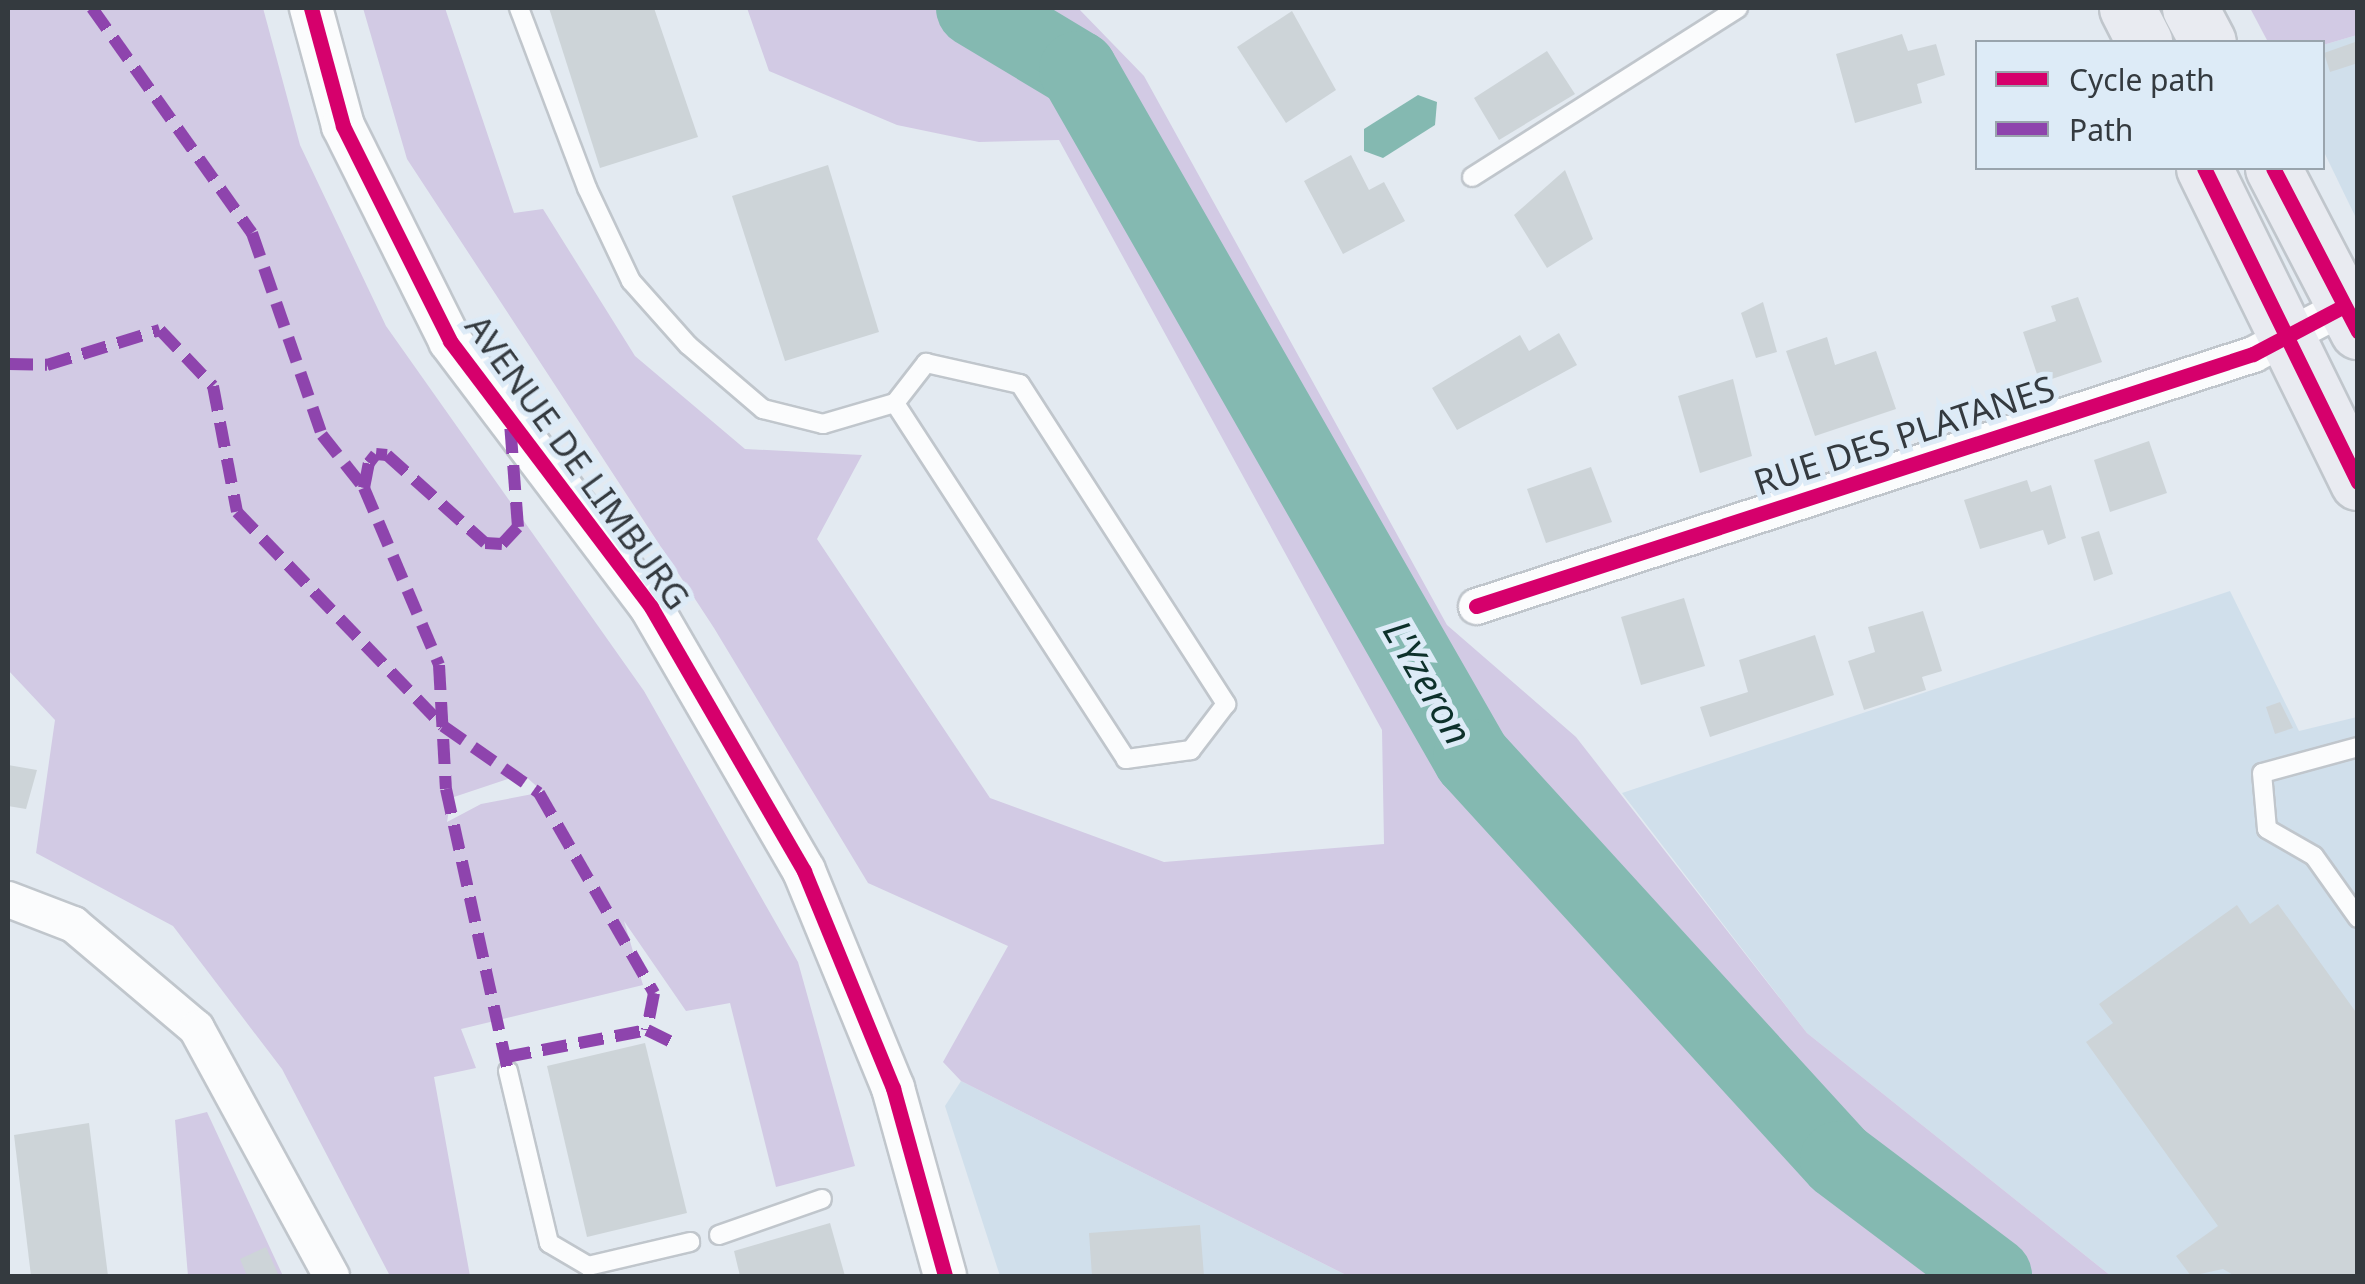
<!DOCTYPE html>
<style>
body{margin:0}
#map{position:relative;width:2365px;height:1284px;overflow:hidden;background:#e3eaf1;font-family:"Noto Sans",sans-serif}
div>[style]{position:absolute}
.built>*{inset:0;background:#d0dfeb}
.green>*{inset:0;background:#d2cae4}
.water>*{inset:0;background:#84b9b1}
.river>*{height:78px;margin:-39px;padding:0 39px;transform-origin:39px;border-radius:39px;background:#84b9b1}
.building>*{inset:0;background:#cdd4d8}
.roads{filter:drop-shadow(2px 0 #c0c6cc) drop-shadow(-2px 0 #c0c6cc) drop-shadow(0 2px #c0c6cc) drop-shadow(0 -2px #c0c6cc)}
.service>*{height:18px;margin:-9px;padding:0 9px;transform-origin:9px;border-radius:9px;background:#fbfcfd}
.minor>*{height:35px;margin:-17.5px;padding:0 17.5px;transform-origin:17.5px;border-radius:17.5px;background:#fbfcfd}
.tertiary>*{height:42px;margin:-21px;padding:0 21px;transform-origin:21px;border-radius:21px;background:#fbfcfd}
.primary>*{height:55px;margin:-27.5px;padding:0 27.5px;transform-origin:27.5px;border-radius:27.5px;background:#e9ebf1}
.quiet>*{height:12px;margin-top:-6px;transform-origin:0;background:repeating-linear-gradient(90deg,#8e44ad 0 25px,transparent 0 37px)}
.cycleway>*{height:15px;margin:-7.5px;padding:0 7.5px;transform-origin:7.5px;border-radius:7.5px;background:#d6006c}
span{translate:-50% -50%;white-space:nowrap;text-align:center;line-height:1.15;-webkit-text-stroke:10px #ddebf7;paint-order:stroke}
.street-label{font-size:35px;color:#343a3f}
.water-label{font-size:38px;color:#0d312b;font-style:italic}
.frame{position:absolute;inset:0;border:10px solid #343a3f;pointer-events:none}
.legend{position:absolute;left:1975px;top:40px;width:350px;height:130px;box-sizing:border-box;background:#ddebf7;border:2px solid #99a4ad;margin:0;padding:12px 18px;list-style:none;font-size:30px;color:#343a3f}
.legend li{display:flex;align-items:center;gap:20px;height:50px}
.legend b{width:50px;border:2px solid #99a4ad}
</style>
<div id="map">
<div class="built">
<i style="clip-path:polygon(2357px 35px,2357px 220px,2323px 150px,2323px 45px)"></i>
<i style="clip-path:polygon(2230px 591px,2299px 731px,2357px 717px,2357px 1276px,2111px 1276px,1807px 1033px,1622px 793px)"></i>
<i style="clip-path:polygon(961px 1081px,1348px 1276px,1000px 1276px,945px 1106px)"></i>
</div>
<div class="green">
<i style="clip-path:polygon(evenodd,8px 8px,263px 8px,300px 145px,386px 326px,644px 691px,798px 962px,855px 1166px,776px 1187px,730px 1003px,686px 1011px,624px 921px,643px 985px,461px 1029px,476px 1068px,434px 1077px,470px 1276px,390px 1276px,282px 1069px,173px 926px,36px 853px,55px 720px,8px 670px,8px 8px,523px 774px,543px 792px,481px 804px,447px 822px,451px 798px,523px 774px)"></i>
<i style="clip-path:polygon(363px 8px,445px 8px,514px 213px,543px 209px,635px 356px,745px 449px,862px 455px,817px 539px,990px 798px,1164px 862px,1384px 844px,1382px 730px,1059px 140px,979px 142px,897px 125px,769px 71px,747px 8px,1078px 8px,1144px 76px,1447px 625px,1576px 737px,1807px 1033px,2111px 1276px,1348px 1276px,961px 1081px,943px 1062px,1008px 946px,868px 883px,714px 628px,407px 159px)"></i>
<i style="clip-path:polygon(2250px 8px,2357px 8px,2357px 35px,2323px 45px,2268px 42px)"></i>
<i style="clip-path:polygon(207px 1112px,283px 1276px,188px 1276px,175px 1120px)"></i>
</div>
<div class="water">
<i style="clip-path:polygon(1418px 95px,1437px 102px,1435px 125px,1383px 158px,1364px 151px,1364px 129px)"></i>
</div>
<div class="river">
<i style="left:975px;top:8px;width:120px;rotate:31deg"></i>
<i style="left:1078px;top:70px;width:793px;rotate:60.2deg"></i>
<i style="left:1472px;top:758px;width:544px;rotate:47.61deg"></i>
<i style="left:1839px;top:1160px;width:193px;rotate:37deg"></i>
</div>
<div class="building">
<i style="clip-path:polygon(549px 8px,654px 8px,698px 137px,600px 168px)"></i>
<i style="clip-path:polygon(1292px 11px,1336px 90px,1286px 123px,1237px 47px)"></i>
<i style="clip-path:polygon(1902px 34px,1908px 51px,1936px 44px,1945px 75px,1917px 84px,1922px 103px,1855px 123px,1836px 54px)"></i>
<i style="clip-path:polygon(2358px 41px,2358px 63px,2330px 72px,2324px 53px)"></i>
<i style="clip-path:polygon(1547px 51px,1575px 94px,1499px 140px,1474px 98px)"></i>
<i style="clip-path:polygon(1351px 155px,1369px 190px,1384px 182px,1405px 221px,1343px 254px,1304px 181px)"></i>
<i style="clip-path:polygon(828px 165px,879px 332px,785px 361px,732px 196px)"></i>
<i style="clip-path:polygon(1565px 170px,1593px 239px,1547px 268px,1514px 215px)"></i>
<i style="clip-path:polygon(2078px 297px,2102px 362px,2040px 383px,2023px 332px,2056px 321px,2051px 306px)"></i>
<i style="clip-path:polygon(1763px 302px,1777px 352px,1756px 358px,1741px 313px)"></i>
<i style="clip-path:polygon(1559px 333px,1577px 365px,1457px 430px,1432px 388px,1520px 335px,1529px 351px)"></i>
<i style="clip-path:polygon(1827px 337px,1835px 365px,1876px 351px,1896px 409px,1815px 436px,1786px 351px)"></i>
<i style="clip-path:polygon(1733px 379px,1752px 456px,1700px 473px,1678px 396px)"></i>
<i style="clip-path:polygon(2149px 441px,2167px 493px,2110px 512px,2094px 460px)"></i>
<i style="clip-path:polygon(1591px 467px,1612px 522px,1546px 543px,1527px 489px)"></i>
<i style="clip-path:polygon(2027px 480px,2031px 492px,2051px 485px,2066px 538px,2048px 545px,2043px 530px,1980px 549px,1964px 500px)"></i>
<i style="clip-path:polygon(2099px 531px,2113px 574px,2094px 581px,2081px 537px)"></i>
<i style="clip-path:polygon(1684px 598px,1705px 666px,1641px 685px,1621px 617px)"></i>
<i style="clip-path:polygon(1923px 611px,1942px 671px,1922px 677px,1926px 690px,1864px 710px,1848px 661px,1875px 652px,1868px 627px)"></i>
<i style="clip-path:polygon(1815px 635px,1834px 695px,1710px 737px,1700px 707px,1748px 692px,1739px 660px)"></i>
<i style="clip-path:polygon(2280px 702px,2293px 728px,2275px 734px,2266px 707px)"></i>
<i style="clip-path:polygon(8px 765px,37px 770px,26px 809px,8px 806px)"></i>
<i style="clip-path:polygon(2278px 904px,2358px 1015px,2358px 1276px,2235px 1276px,2223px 1269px,2191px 1276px,2176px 1256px,2218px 1226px,2086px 1042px,2113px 1023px,2099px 1004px,2237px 905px,2250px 924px)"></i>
<i style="clip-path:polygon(645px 1043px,687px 1213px,587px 1237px,547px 1066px)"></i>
<i style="clip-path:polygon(89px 1123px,108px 1276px,31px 1276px,14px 1135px)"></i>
<i style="clip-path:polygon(830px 1223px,845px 1276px,740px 1276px,734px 1251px)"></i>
<i style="clip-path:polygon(1200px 1225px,1204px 1276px,1092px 1276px,1089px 1233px)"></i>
<i style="clip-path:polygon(266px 1247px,279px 1276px,247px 1276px,240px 1259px)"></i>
</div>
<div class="roads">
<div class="service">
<i style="left:519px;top:8px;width:192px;rotate:69.3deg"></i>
<i style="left:587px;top:188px;width:103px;rotate:64.7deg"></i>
<i style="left:631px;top:281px;width:86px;rotate:48.3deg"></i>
<i style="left:688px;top:345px;width:99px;rotate:40.5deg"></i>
<i style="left:763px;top:409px;width:62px;rotate:14deg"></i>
<i style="left:823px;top:424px;width:75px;rotate:-16.3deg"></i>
<i style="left:895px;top:403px;width:51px;rotate:-52.2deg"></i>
<i style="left:926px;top:363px;width:96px;rotate:12.6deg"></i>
<i style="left:1020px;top:384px;width:381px;rotate:57.2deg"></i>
<i style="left:1226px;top:704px;width:58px;rotate:127.3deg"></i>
<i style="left:1191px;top:750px;width:66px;rotate:172.1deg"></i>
<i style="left:1126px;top:759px;width:424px;rotate:-123deg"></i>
<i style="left:1472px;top:177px;width:315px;rotate:-32.4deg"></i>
<i style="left:2358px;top:747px;width:99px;rotate:164.8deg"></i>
<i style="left:2262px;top:773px;width:56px;rotate:84.9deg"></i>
<i style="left:2267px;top:829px;width:54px;rotate:29.9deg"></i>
<i style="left:2314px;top:856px;width:76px;rotate:54.6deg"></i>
<i style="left:508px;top:1071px;width:177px;rotate:76.6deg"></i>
<i style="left:549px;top:1243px;width:45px;rotate:30.5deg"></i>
<i style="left:588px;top:1266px;width:105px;rotate:-13.2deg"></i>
<i style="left:719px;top:1235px;width:109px;rotate:-19.3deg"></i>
</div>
<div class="minor">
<i style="left:1476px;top:606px;width:817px;rotate:-17.97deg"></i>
<i style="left:2253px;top:354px;width:103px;rotate:-27.8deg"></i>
<i style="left:8px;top:899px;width:70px;rotate:21deg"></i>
<i style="left:73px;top:924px;width:161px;rotate:40.2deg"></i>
<i style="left:196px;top:1028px;width:282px;rotate:61.4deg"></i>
</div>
<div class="tertiary">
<i style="left:311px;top:8px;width:122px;rotate:74.8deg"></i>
<i style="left:343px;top:126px;width:240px;rotate:63.5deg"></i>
<i style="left:450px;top:341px;width:333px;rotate:52.9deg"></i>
<i style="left:651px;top:607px;width:305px;rotate:59.9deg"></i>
<i style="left:804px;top:871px;width:235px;rotate:67.7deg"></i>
<i style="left:893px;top:1088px;width:195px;rotate:74.5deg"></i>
</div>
<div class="primary">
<i style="left:2127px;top:8px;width:38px;rotate:63deg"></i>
<i style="left:2190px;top:8px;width:38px;rotate:62deg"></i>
<i style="left:2204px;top:168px;width:350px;rotate:63.9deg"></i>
<i style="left:2273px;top:168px;width:184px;rotate:62.5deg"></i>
</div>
</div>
<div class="quiet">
<i style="left:92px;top:8px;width:276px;rotate:54.6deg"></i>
<i style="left:252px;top:233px;width:214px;rotate:70.9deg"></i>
<i style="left:322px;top:435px;width:68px;rotate:51.6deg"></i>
<i style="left:364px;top:488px;width:192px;rotate:67deg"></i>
<i style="left:439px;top:665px;width:124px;rotate:86.8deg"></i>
<i style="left:446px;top:789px;width:289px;rotate:77.6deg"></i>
<i style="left:8px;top:364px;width:39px;rotate:1deg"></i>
<i style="left:47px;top:365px;width:118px;rotate:-17.2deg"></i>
<i style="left:160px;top:330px;width:77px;rotate:46.6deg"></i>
<i style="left:213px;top:386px;width:128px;rotate:79.2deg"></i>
<i style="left:237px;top:512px;width:297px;rotate:46.1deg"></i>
<i style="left:443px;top:726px;width:117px;rotate:34.9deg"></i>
<i style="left:539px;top:793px;width:231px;rotate:60.1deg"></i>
<i style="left:654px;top:993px;width:38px;rotate:101deg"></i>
<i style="left:647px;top:1030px;width:32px;rotate:26deg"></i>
<i style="left:364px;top:488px;width:25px;rotate:-79deg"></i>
<i style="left:369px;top:463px;width:11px;rotate:-52deg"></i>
<i style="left:376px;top:454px;width:11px;rotate:5deg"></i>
<i style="left:387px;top:455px;width:132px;rotate:41.9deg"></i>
<i style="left:485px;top:543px;width:17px;rotate:3deg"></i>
<i style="left:502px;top:544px;width:23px;rotate:-47deg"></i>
<i style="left:518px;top:527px;width:103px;rotate:-94.4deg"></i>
<i style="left:506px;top:1057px;width:144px;rotate:-10.8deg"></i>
</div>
<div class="cycleway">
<i style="left:311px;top:8px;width:122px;rotate:74.8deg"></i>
<i style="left:343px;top:126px;width:240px;rotate:63.5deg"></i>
<i style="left:450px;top:341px;width:333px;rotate:52.9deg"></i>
<i style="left:651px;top:607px;width:305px;rotate:59.9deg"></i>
<i style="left:804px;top:871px;width:235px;rotate:67.7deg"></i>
<i style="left:893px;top:1088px;width:195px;rotate:74.5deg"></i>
<i style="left:2204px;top:168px;width:350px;rotate:63.9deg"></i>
<i style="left:2273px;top:168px;width:184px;rotate:62.5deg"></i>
<i style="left:1476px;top:606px;width:817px;rotate:-17.97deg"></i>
<i style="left:2253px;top:354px;width:103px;rotate:-27.8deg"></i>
</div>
<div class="street-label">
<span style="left:1904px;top:435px;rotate:-18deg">RUE DES PLATANES</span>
<span style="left:578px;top:462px;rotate:54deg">AVENUE DE LIMBURG</span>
</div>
<div class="water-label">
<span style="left:1428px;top:682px;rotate:60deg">L'Yzeron</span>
</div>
<div class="frame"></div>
<ul class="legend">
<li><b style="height:12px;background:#d6006c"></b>Cycle path</li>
<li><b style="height:12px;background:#8e44ad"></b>Path</li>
</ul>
</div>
